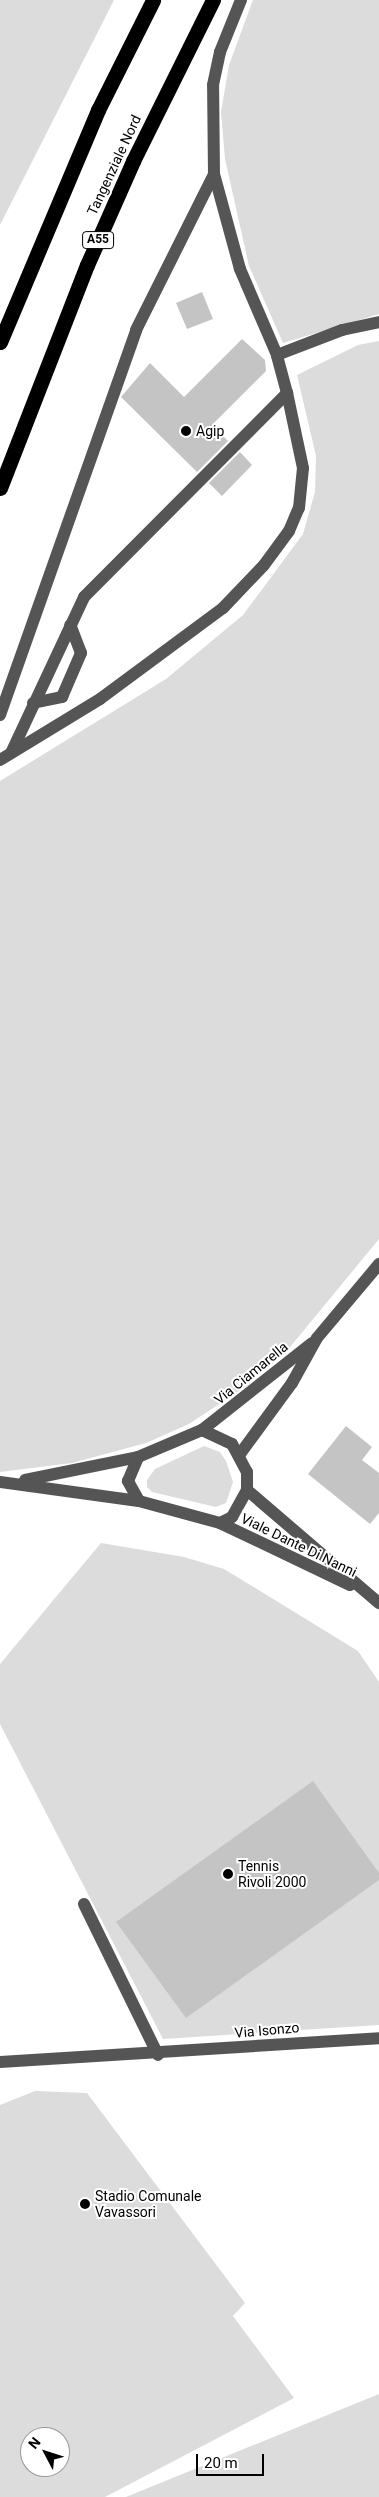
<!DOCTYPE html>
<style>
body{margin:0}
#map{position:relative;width:379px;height:2497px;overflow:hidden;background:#fff;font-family:Roboto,sans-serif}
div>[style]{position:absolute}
.green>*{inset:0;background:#dcdcdc}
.building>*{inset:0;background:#c4c4c4}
.minor>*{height:12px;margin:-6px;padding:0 6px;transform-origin:6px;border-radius:6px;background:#555}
.highway>*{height:15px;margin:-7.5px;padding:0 7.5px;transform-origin:7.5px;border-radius:7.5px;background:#000}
.dots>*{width:14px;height:14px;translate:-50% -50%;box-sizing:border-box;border:2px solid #fff;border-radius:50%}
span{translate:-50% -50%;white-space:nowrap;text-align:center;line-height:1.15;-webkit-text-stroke:4px #fff;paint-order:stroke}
.shield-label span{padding:1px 4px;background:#fff;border:1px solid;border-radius:4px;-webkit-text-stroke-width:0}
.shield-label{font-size:12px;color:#000;font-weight:700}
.street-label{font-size:14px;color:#000}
.poi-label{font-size:14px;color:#000}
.left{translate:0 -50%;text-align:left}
.north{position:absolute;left:20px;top:2427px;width:50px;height:50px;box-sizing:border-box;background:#fff;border:1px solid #999;border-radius:50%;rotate:310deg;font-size:14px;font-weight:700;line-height:20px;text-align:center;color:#000}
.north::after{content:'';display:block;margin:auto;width:18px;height:22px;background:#000;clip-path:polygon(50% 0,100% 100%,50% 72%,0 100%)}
.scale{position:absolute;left:196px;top:2454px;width:68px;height:22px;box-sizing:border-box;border:2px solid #000;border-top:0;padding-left:6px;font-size:15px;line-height:18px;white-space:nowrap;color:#000;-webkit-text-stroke:4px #fff;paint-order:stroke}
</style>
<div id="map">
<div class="green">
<i style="clip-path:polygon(0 0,114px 0,0 225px)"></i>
<i style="clip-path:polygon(253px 0,379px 0,379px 314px,283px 343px,249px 266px,225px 159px,221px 112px,229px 65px)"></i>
<i style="clip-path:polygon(379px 341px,379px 1239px,286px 1352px,248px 1385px,189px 1424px,146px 1443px,72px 1463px,0 1472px,0 781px,166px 679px,243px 615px,303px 534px,315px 492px,316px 456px,297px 375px,358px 345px)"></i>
<i style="clip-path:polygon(204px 1446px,220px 1452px,226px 1461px,233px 1482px,226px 1503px,216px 1507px,152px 1492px,147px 1487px,147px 1480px,155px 1469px)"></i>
<i style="clip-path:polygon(101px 1543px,184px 1557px,224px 1569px,358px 1651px,379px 1682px,379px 2025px,163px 2039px,0 1724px,0 1664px)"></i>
<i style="clip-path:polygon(evenodd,35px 2091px,87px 2093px,245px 2303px,233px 2316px,294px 2398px,105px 2497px,0 2497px,0 2105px,35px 2091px,30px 2437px,60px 2437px,60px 2467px,30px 2467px,30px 2437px)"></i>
<i style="clip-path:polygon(379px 2394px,379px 2497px,126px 2497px)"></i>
</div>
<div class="building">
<i style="clip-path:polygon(202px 292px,213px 319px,187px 329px,176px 303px)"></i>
<i style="clip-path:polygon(242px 339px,265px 360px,266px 371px,212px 425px,228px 441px,197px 472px,121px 397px,150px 363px,184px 397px)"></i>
<i style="clip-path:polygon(240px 452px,252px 465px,222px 496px,209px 483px)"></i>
<i style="clip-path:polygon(346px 1426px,372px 1447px,362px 1460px,379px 1473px,379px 1513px,370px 1524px,308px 1474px)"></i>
<i style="clip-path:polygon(313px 1781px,379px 1873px,379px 1880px,186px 2018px,116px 1922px)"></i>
</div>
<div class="minor">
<i style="left:277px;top:355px;width:70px;rotate:-21deg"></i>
<i style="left:342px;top:330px;width:38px;rotate:-12deg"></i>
<i style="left:33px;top:703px;width:30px;rotate:-12deg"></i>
<i style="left:62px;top:697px;width:48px;rotate:-66.6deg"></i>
<i style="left:81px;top:653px;width:30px;rotate:-111deg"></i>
<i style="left:0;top:715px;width:408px;rotate:-70.5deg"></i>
<i style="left:136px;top:330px;width:174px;rotate:-63.4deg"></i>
<i style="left:12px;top:751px;width:170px;rotate:-64.9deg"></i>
<i style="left:84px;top:597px;width:288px;rotate:-45.1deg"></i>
<i style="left:0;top:760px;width:117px;rotate:-31.4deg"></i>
<i style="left:100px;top:699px;width:153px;rotate:-36.5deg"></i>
<i style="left:223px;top:608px;width:59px;rotate:-46.4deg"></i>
<i style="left:264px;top:565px;width:42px;rotate:-53.7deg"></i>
<i style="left:289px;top:531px;width:25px;rotate:-67deg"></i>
<i style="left:299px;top:508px;width:40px;rotate:-84.3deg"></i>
<i style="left:303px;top:468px;width:77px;rotate:-102deg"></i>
<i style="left:287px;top:393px;width:39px;rotate:-105deg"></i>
<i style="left:277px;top:355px;width:94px;rotate:-113.3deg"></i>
<i style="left:240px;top:269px;width:98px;rotate:-105.3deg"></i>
<i style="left:214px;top:174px;width:89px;rotate:-90.6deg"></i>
<i style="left:213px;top:85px;width:34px;rotate:-78deg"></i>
<i style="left:220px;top:52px;width:56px;rotate:-68deg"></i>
<i style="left:202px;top:1430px;width:33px;rotate:25deg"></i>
<i style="left:232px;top:1444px;width:32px;rotate:62deg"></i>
<i style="left:247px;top:1472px;width:18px;rotate:90deg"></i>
<i style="left:247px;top:1490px;width:31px;rotate:119deg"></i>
<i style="left:232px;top:1517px;width:13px;rotate:153deg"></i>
<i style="left:220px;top:1523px;width:84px;rotate:-164.8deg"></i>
<i style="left:139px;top:1501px;width:23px;rotate:-119deg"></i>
<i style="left:128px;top:1481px;width:26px;rotate:-67deg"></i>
<i style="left:138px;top:1457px;width:69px;rotate:-22.9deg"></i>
<i style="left:202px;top:1430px;width:140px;rotate:-38.3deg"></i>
<i style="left:240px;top:1454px;width:88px;rotate:-53.8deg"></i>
<i style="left:292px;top:1383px;width:51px;rotate:-60.9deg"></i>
<i style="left:317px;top:1338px;width:97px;rotate:-50deg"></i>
<i style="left:25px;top:1480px;width:115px;rotate:-11.5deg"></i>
<i style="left:0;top:1482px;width:140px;rotate:7.8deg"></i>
<i style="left:247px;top:1490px;width:174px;rotate:40.6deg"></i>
<i style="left:220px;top:1523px;width:144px;rotate:25.5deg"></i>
<i style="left:84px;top:1904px;width:168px;rotate:63.9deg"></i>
<i style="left:0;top:2062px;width:380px;rotate:-3.6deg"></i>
</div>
<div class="highway">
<i style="left:0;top:342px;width:252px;rotate:-67.1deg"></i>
<i style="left:98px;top:110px;width:123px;rotate:-63.4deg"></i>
<i style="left:0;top:488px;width:239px;rotate:-68.7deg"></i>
<i style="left:87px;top:265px;width:114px;rotate:-66.1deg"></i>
<i style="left:133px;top:161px;width:180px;rotate:-63.6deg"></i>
</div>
<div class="dots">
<i style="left:186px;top:431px;background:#000"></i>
<i style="left:228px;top:1874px;background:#000"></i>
<i style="left:85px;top:2204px;background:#000"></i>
</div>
<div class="shield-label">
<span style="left:98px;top:240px">A55</span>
</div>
<div class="street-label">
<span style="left:114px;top:165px;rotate:-65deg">Tangenziale Nord</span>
<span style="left:251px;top:1373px;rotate:-39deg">Via Ciamarella</span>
<span style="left:299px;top:1545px;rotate:26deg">Viale Dante Di Nanni</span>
<span style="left:267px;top:2030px;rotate:-5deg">Via Isonzo</span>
</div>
<div class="poi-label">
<span class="left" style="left:196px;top:431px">Agip</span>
<span class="left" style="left:238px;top:1874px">Tennis<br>Rivoli 2000</span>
<span class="left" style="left:95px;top:2204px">Stadio Comunale<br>Vavassori</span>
</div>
<div class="north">N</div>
<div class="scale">20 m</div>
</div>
